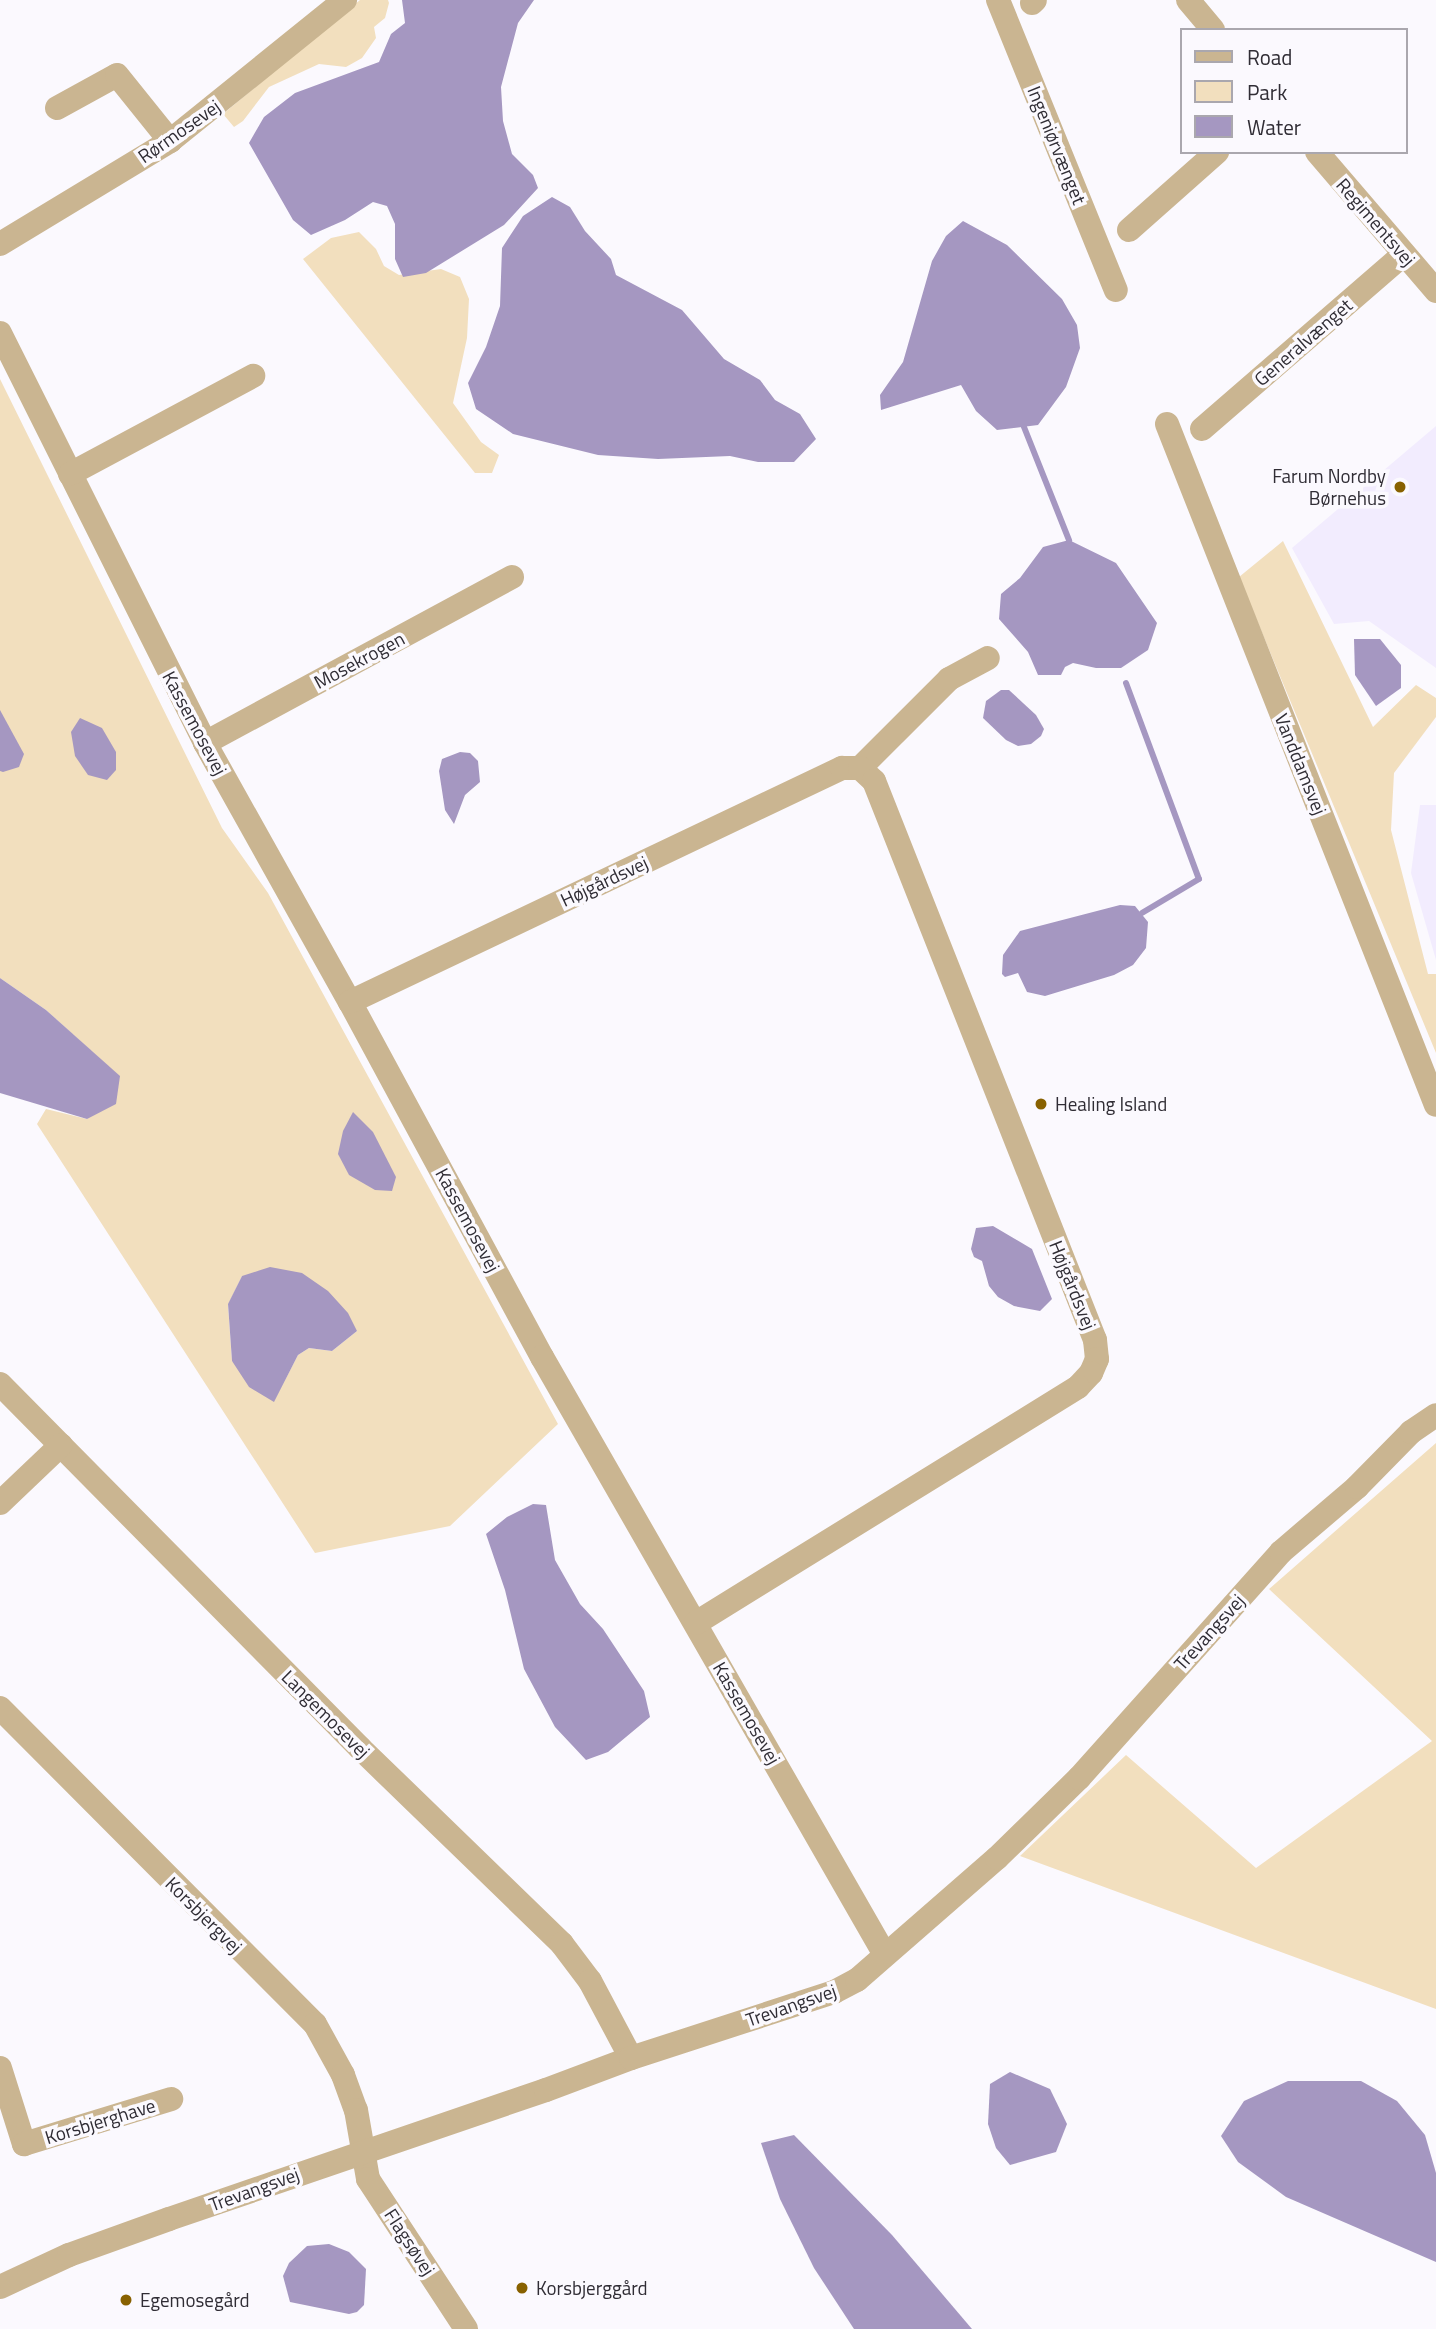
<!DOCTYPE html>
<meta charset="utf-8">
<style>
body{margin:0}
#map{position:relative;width:1436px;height:2329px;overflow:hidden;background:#fbf9fe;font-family:"Titillium Web",sans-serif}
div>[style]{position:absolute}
.built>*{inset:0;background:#f2ecfe}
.green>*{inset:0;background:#f2dfbe}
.water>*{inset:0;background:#a597c1}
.stream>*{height:6px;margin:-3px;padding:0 3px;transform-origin:3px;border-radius:3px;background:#a597c1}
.minor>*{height:24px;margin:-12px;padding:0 12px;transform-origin:12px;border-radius:12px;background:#cab591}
.dots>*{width:19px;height:19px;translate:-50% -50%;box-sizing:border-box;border:4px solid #fbf9fe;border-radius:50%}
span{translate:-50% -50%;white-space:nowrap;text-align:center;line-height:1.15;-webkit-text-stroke:7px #fbf9fe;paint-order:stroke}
.street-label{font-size:19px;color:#302d35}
.poi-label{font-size:19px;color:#302d35}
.right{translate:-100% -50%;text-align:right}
.left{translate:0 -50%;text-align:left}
.legend{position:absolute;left:1180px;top:28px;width:228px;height:126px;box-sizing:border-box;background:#fbf9fe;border:2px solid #aaa7ae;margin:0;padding:9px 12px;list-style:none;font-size:21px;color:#302d35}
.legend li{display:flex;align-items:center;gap:14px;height:35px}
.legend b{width:35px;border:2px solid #aaa7ae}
</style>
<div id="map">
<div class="built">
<i style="clip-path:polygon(1436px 426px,1436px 668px,1369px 621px,1334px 624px,1292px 548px)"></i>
<i style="clip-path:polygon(1420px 805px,1436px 805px,1436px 960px,1411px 873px)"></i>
</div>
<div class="green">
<i style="clip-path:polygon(360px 0,388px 0,389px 3px,385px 18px,374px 27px,376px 38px,362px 58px,346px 67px,319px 64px,269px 87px,243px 121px,234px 127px,223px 114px)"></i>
<i style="clip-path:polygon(359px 232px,376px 249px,384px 266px,399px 275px,441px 269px,460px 277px,469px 299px,467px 338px,453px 403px,481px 442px,499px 455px,492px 473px,475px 473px,303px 259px,331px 238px)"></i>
<i style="clip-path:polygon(evenodd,0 379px,222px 828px,268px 893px,558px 1424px,450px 1526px,315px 1553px,37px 1124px,46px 1109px,87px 1119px,119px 1076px,46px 1010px,0 978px,0 379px,242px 1276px,357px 1331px,332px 1351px,309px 1348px,298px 1355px,274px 1401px,232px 1361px,228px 1305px,242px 1276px)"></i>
<i style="clip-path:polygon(1283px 541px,1373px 727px,1416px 685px,1436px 698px,1436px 717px,1394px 773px,1391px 830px,1428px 974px,1436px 974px,1436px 1053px,1239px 577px)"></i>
<i style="clip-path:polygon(1436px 1443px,1436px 2009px,1020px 1856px,1126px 1755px,1256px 1868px,1432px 1741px,1269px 1589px)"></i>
</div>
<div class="water">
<i style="clip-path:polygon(402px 0,534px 0,518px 23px,501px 87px,503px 121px,512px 154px,533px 175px,538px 188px,504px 225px,426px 273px,403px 277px,395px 259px,395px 224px,387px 206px,373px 202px,345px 220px,311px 235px,293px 220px,249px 143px,264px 117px,295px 93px,379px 62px,391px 34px,405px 23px)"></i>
<i style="clip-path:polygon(552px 197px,570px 207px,585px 231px,611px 259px,616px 275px,682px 310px,724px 359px,760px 380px,775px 400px,800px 414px,816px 439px,794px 462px,758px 462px,730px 456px,658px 459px,598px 455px,513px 434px,476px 409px,468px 383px,486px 347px,500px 306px,502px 248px,523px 216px)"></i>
<i style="clip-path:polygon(963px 221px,1007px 245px,1062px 299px,1077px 325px,1080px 348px,1066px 387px,1038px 425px,997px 430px,976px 411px,961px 385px,881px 410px,880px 395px,903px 362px,932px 261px,946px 236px)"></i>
<i style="clip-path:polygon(1069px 540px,1116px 563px,1157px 623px,1148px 650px,1121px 668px,1096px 668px,1073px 663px,1065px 667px,1061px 675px,1038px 675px,1028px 652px,999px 619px,1001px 594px,1020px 578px,1043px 547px)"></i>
<i style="clip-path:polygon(1354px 639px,1380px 639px,1401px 665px,1401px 688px,1376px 706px,1355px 675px)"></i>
<i style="clip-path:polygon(1001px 690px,1009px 690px,1036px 715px,1044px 729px,1041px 736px,1031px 744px,1018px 746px,1006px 740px,983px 718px,986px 701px)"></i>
<i style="clip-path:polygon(0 710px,24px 754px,19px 767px,3px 772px,0 771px)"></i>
<i style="clip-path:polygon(80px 718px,102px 728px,116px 752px,116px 770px,107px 780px,88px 775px,75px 756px,71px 732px)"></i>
<i style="clip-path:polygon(460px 752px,470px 753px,478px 761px,480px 782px,465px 795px,454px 824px,445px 810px,439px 771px,442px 759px)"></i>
<i style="clip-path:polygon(1120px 905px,1135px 906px,1148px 922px,1146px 948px,1133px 965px,1114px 975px,1045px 996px,1027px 992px,1018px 973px,1005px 977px,1002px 974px,1003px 955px,1020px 931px)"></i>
<i style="clip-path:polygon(0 978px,46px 1010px,120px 1076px,116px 1104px,87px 1119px,0 1093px)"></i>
<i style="clip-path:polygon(353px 1112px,373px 1132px,396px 1177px,392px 1191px,375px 1190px,349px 1175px,338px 1154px,343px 1131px)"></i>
<i style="clip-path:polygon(993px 1226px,1032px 1249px,1052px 1299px,1040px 1311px,1014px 1306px,998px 1297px,989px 1286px,982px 1261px,974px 1257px,971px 1249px,976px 1228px)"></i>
<i style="clip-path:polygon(270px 1267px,302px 1273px,328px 1291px,348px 1313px,357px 1331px,332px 1351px,309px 1348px,298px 1355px,274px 1402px,249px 1387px,232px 1361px,228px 1304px,242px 1276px)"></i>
<i style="clip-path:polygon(533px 1504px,546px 1505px,555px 1560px,580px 1604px,603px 1629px,644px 1691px,650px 1717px,608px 1752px,586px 1760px,555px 1727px,524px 1669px,505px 1590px,486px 1534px,507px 1517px)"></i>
<i style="clip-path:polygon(1010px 2072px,1050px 2089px,1067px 2124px,1056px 2152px,1010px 2165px,996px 2148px,988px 2124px,990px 2084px)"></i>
<i style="clip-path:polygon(1288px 2081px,1361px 2081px,1397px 2101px,1425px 2135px,1436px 2173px,1436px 2262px,1286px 2197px,1238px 2162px,1221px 2136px,1244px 2101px)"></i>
<i style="clip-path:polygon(794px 2135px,892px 2235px,972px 2329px,854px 2329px,814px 2268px,780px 2199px,761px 2143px)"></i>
<i style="clip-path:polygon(329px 2244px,349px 2252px,366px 2269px,364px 2305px,357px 2312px,349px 2314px,290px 2302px,283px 2276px,289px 2263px,307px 2246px)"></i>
</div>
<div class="stream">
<i style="left:1024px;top:427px;width:122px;rotate:68.3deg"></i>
<i style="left:1126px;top:683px;width:209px;rotate:69.6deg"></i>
<i style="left:1199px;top:879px;width:66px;rotate:149.2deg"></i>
</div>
<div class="minor">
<i style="left:998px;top:0;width:313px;rotate:67.9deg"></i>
<i style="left:1188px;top:0;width:39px;rotate:50deg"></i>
<i style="left:1032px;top:3px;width:4px;rotate:-45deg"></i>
<i style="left:57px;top:108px;width:68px;rotate:-28.8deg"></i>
<i style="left:117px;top:75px;width:85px;rotate:51.2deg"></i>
<i style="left:1317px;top:152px;width:183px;rotate:49.4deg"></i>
<i style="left:1129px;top:230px;width:118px;rotate:-41.6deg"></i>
<i style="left:0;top:244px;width:199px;rotate:-31.2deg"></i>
<i style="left:170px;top:141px;width:225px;rotate:-38.9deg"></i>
<i style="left:0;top:333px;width:458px;rotate:63.4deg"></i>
<i style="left:205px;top:743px;width:297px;rotate:60.8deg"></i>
<i style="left:350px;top:1002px;width:404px;rotate:61.6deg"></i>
<i style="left:542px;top:1357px;width:689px;rotate:60.16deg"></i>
<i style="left:1167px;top:424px;width:732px;rotate:68.45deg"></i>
<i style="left:1202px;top:429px;width:267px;rotate:-40.9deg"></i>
<i style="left:70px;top:474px;width:208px;rotate:-28.2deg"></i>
<i style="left:205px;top:743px;width:349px;rotate:-28.4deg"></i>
<i style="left:860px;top:768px;width:126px;rotate:-45deg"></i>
<i style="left:949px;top:679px;width:44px;rotate:-28.3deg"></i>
<i style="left:350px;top:1002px;width:545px;rotate:-25.44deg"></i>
<i style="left:842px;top:768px;width:18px"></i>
<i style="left:860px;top:768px;width:19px;rotate:43deg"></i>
<i style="left:874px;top:781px;width:601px;rotate:68.43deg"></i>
<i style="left:1095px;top:1340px;width:19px;rotate:84deg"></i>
<i style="left:1097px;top:1359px;width:15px;rotate:113deg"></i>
<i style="left:1091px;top:1373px;width:19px;rotate:133deg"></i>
<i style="left:1078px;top:1387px;width:449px;rotate:148.3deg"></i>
<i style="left:0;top:1384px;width:512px;rotate:45.32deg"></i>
<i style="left:360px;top:1748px;width:281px;rotate:44.1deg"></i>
<i style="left:562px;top:1944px;width:46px;rotate:52.9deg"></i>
<i style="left:590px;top:1981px;width:87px;rotate:62deg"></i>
<i style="left:0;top:1503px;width:84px;rotate:-43.6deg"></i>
<i style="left:0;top:1708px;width:446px;rotate:45.1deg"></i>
<i style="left:315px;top:2024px;width:58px;rotate:61.2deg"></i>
<i style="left:343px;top:2075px;width:37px;rotate:70deg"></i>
<i style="left:356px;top:2110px;width:70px;rotate:80.1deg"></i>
<i style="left:368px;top:2179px;width:179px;rotate:56.8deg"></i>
<i style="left:0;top:2068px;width:80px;rotate:72.5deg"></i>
<i style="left:24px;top:2144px;width:154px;rotate:-17deg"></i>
<i style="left:0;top:2287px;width:76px;rotate:-24.9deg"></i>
<i style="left:69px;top:2255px;width:106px;rotate:-19.8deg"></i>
<i style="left:169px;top:2219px;width:398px;rotate:-18.9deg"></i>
<i style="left:546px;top:2090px;width:91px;rotate:-20.6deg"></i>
<i style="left:631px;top:2058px;width:213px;rotate:-18deg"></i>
<i style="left:834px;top:1992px;width:26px;rotate:-28deg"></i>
<i style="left:857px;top:1980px;width:186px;rotate:-41.1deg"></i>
<i style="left:997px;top:1858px;width:115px;rotate:-44.3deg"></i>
<i style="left:1079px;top:1778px;width:303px;rotate:-48.2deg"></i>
<i style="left:1281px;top:1552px;width:100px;rotate:-40.5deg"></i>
<i style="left:1357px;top:1487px;width:77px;rotate:-45.5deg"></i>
<i style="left:1411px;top:1432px;width:30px;rotate:-34deg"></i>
</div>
<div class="dots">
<i style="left:1400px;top:487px;background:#886100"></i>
<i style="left:1041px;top:1104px;background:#886100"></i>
<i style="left:522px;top:2288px;background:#886100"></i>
<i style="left:126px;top:2300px;background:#886100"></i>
</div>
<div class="street-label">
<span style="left:179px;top:131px;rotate:-35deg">Rørmosevej</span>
<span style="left:1057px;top:145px;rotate:68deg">Ingeniørvænget</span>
<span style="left:1376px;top:222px;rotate:49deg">Regimentsvej</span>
<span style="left:1303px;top:342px;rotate:-41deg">Generalvænget</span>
<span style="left:359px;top:660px;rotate:-28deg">Mosekrogen</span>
<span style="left:195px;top:723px;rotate:62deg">Kassemosevej</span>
<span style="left:1301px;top:764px;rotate:68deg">Vanddamsvej</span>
<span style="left:604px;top:881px;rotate:-25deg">Højgårdsvej</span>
<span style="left:468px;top:1220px;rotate:62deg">Kassemosevej</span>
<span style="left:1073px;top:1285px;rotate:68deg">Højgårdsvej</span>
<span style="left:1209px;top:1632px;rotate:-48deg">Trevangsvej</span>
<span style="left:747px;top:1713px;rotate:60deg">Kassemosevej</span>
<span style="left:326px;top:1714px;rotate:45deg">Langemosevej</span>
<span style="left:204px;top:1915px;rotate:45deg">Korsbjergvej</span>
<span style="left:791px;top:2005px;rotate:-19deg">Trevangsvej</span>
<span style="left:100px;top:2121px;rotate:-17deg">Korsbjerghave</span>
<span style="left:254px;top:2189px;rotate:-20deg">Trevangsvej</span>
<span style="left:410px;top:2242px;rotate:57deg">Flagsøvej</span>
</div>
<div class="poi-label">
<span class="right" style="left:1386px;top:487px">Farum Nordby<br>Børnehus</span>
<span class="left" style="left:1055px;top:1104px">Healing Island</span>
<span class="left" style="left:536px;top:2288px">Korsbjerggård</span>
<span class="left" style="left:140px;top:2300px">Egemosegård</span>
</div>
<ul class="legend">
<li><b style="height:9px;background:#cab591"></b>Road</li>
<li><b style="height:19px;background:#f2dfbe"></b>Park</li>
<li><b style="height:19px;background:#a597c1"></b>Water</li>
</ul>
</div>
